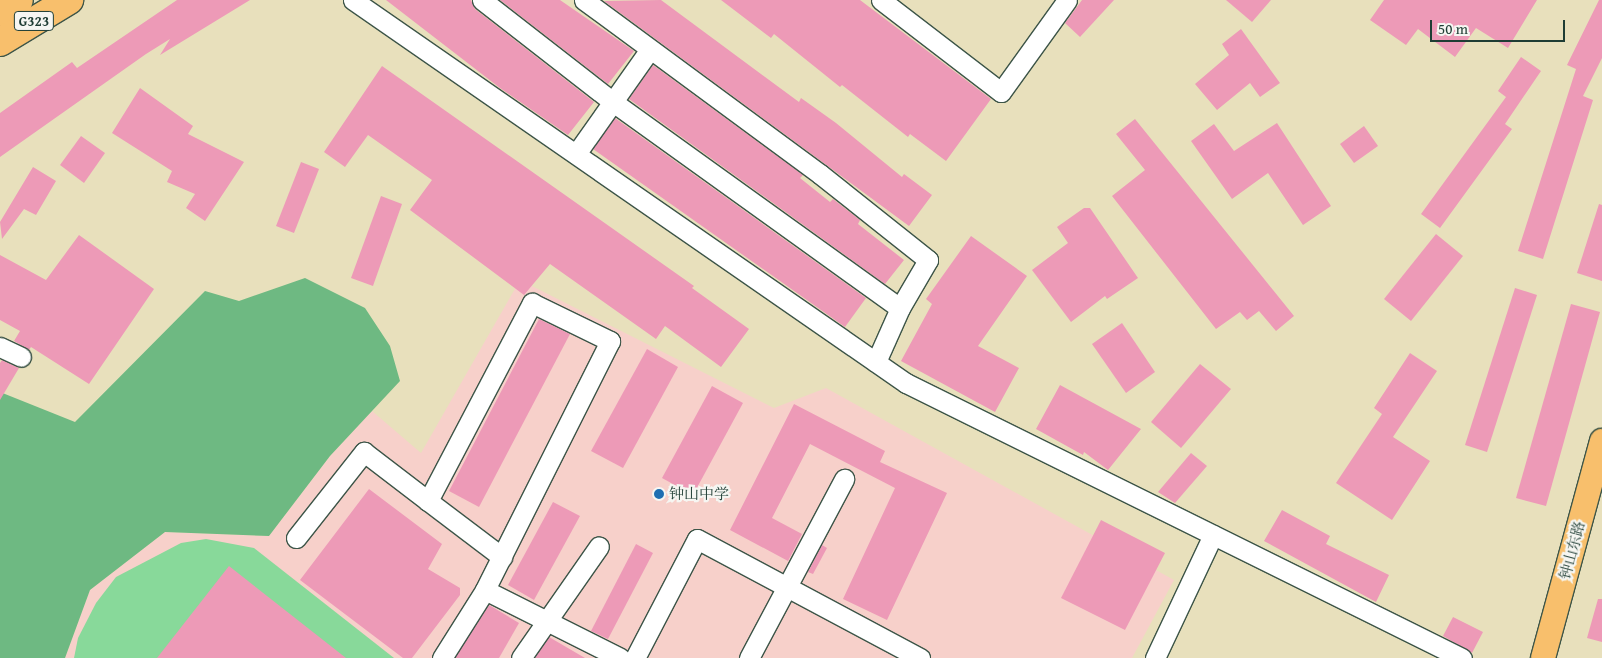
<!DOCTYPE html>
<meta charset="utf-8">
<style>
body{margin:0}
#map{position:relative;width:1602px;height:658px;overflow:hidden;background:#e8e0bc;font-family:"Gentium Book Plus","Noto Serif SC",serif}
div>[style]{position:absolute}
.built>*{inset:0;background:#f7d0ca}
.green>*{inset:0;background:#88d99a}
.forest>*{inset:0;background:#6eb982}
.building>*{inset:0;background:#ed9ab7}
.roads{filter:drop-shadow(1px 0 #3d5548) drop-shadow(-1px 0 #3d5548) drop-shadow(0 1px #3d5548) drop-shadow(0 -1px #3d5548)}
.minor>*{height:19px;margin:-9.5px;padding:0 9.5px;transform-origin:9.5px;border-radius:9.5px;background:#fff}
.major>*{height:24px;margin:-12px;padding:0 12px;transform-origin:12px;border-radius:12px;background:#f8bf6c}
.highway>*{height:28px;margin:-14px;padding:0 14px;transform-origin:14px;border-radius:14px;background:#f8bf6c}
.dots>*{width:14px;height:14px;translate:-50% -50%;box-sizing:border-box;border:2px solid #f6f6f2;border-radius:50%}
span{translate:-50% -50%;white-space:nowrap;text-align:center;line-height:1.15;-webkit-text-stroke:4.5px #f6f6f2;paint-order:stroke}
.shield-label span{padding:1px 4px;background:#f6f6f2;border:1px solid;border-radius:4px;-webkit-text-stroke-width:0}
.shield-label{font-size:14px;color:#1f3d34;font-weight:700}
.poi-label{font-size:15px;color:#1f3d34}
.left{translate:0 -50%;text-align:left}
.street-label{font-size:15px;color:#1f3d34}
.scale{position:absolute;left:1430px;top:20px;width:135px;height:22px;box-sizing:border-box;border:2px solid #1f3d34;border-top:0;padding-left:6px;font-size:15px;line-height:18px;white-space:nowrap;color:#1f3d34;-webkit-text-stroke:4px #f6f6f2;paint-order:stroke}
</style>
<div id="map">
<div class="built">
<i style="clip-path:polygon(520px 280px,774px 408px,826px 388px,1174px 580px,1132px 658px,65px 658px,90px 590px,165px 532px,269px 536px,330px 456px,372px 411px,421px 453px)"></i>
</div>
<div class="green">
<i style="clip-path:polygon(206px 539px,254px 548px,394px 658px,74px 658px,78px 638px,96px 603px,116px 577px,181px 543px)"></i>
</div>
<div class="forest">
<i style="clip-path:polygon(305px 278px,365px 308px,390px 346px,400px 381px,330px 456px,269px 536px,165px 532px,90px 590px,65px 658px,0 658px,0 392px,75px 422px,205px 291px,239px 301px)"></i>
</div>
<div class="building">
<i style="clip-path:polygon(177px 0,250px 0,160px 55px,170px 39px,146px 54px,0 157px,0 113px,72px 62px,77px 68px)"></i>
<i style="clip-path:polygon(386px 0,471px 0,475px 9px,594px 102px,568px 135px,500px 88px)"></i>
<i style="clip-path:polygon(500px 0,560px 0,634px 51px,608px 84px)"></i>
<i style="clip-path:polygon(661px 0,799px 102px,801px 98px,836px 123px,902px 177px,904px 174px,932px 195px,909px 226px,604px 1px)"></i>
<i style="clip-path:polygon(721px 0,860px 0,991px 99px,946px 161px,910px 134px,908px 137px,842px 85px,840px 87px,774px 34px,771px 38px)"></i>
<i style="clip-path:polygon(1082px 0,1114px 0,1080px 37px,1065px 23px)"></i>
<i style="clip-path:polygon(1226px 0,1271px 0,1252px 22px)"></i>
<i style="clip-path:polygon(1384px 0,1537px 0,1508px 48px,1476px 28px,1455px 57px,1418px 29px,1406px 45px,1370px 20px)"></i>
<i style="clip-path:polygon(1599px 0,1602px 0,1602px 58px,1583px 96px,1593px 100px,1543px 259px,1518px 251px,1576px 69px,1567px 65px)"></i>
<i style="clip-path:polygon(1241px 29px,1280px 83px,1260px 97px,1250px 83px,1217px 110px,1195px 84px,1229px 55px,1222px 44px)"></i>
<i style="clip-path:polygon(1521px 57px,1541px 71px,1505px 124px,1512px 129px,1440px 228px,1421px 214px,1506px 97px,1498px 91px)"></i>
<i style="clip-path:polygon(653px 65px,803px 175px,800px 178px,830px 202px,833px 199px,860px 220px,858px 224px,904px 260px,885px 284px,629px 99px)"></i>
<i style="clip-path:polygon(382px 66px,694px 286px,692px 288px,749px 329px,721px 367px,665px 326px,656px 339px,550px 264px,524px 295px,410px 210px,432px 180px,368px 135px,345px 167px,324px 152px)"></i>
<i style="clip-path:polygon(140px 88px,193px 126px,188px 134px,244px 162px,205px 221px,186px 208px,195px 194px,167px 182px,172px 171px,112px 133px)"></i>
<i style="clip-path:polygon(615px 118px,866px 298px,845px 327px,593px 149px)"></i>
<i style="clip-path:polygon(1135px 119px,1294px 316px,1276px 331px,1259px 311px,1247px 320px,1240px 312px,1216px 329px,1112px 196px,1145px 170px,1116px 134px)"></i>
<i style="clip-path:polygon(1277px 123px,1331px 206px,1303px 225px,1268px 173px,1232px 199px,1191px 141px,1214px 124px,1234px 151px)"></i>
<i style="clip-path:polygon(1364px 126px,1378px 146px,1354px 163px,1340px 144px)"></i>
<i style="clip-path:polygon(81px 136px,105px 153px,84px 183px,60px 165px)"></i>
<i style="clip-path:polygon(301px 162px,319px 169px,294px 233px,276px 226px)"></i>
<i style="clip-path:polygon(33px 167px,56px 181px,36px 215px,24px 209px,2px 239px,0 222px)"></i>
<i style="clip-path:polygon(381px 196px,402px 204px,373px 286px,351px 278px)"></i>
<i style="clip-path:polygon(1599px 204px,1602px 205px,1602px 281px,1577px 273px)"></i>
<i style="clip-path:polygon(1084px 208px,1090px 208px,1138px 278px,1107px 299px,1105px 296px,1071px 322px,1032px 270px,1068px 243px,1057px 227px)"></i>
<i style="clip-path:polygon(1436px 234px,1463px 256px,1411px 321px,1384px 299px)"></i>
<i style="clip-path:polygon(79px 235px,154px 289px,89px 384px,31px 347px,29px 350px,14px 341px,20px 331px,0 320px,0 255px,46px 280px)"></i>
<i style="clip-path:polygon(971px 236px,1027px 276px,978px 346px,1019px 368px,995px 412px,901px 361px,932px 304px,926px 299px)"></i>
<i style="clip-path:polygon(1515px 288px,1537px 295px,1487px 452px,1465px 445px)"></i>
<i style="clip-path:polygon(1571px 304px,1600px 312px,1546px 506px,1516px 498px)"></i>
<i style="clip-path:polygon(539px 319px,570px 334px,479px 507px,449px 491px)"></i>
<i style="clip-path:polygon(1122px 323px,1155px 372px,1126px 393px,1092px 344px)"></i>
<i style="clip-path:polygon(647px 349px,678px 367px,623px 468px,591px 451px)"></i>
<i style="clip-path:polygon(1410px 353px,1437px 371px,1393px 437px,1430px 461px,1392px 520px,1336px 483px,1382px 414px,1374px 408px)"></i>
<i style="clip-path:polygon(2px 360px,19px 368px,0 400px,0 363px)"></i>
<i style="clip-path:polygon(1200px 364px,1231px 389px,1181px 448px,1151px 422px)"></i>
<i style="clip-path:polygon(1060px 385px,1141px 429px,1108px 470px,1084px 452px,1083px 455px,1036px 429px)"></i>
<i style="clip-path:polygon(712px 386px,743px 403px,693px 495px,662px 478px)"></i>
<i style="clip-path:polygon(794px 404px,885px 451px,880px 462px,947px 493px,887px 620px,843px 599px,895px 488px,810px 444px,772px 518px,802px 534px,788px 561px,730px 530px)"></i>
<i style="clip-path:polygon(1191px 453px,1207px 466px,1175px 503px,1158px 492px)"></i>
<i style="clip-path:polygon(369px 489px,442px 544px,428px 569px,460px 588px,460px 595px,412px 658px,403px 658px,300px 580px)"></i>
<i style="clip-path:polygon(553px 502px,580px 516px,534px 600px,508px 585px)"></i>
<i style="clip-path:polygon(1282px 510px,1330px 536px,1326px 544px,1389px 575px,1376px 602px,1264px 541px)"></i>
<i style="clip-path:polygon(1101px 520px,1165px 553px,1125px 630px,1061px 598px)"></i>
<i style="clip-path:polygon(636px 544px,653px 553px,608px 639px,591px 631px)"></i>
<i style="clip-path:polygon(822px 545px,827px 548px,813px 574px,808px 572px)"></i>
<i style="clip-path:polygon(229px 566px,346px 658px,157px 658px)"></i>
<i style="clip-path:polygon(1598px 599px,1602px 599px,1602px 642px,1587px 638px)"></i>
<i style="clip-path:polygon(489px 605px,519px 623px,499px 658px,455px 658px)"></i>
<i style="clip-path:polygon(1453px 617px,1483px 632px,1472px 653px,1443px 636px)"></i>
<i style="clip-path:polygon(549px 637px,585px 658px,535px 658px)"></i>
</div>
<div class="roads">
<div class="minor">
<i style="left:353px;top:0;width:673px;rotate:34.71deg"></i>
<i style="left:906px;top:383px;width:620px;rotate:26.32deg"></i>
<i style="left:482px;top:0;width:166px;rotate:37.9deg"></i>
<i style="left:613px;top:102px;width:353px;rotate:35.7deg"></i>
<i style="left:584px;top:0;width:293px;rotate:36.4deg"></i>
<i style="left:820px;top:174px;width:138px;rotate:38.5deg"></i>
<i style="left:928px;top:260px;width:56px;rotate:120.3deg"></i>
<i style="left:900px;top:308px;width:59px;rotate:114deg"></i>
<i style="left:881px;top:0;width:151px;rotate:37.5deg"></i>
<i style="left:1001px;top:92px;width:113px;rotate:-54.3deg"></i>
<i style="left:576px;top:154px;width:128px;rotate:-54.8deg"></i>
<i style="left:0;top:347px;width:23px;rotate:25deg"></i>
<i style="left:428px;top:501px;width:93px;rotate:37.1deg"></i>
<i style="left:296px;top:538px;width:110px;rotate:-51.7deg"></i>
<i style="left:364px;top:452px;width:81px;rotate:37.4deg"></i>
<i style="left:428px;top:501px;width:224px;rotate:-62.3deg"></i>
<i style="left:532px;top:303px;width:87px;rotate:26deg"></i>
<i style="left:610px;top:341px;width:279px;rotate:116.7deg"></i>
<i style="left:485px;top:590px;width:151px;rotate:26.7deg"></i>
<i style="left:442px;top:658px;width:80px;rotate:-57.7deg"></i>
<i style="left:521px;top:658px;width:136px;rotate:-55.1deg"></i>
<i style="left:635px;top:658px;width:134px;rotate:-62.5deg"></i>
<i style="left:697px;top:539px;width:253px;rotate:28.1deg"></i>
<i style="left:749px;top:658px;width:203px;rotate:-62deg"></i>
<i style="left:1155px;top:658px;width:136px;rotate:-64.8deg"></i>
</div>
<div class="major">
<i style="left:1543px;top:658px;width:225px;rotate:-74.8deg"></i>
</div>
<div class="highway">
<i style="left:0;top:12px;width:22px;rotate:-32deg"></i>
<i style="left:0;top:42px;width:81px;rotate:-31.3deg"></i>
</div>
</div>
<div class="dots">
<i style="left:659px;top:494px;background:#1f6fb2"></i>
</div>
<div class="shield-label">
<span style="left:34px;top:21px">G323</span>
</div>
<div class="poi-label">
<span class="left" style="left:669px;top:494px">钟山中学</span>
</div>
<div class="street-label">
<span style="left:1572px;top:550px;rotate:-75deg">钟山东路</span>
</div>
<div class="scale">50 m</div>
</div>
